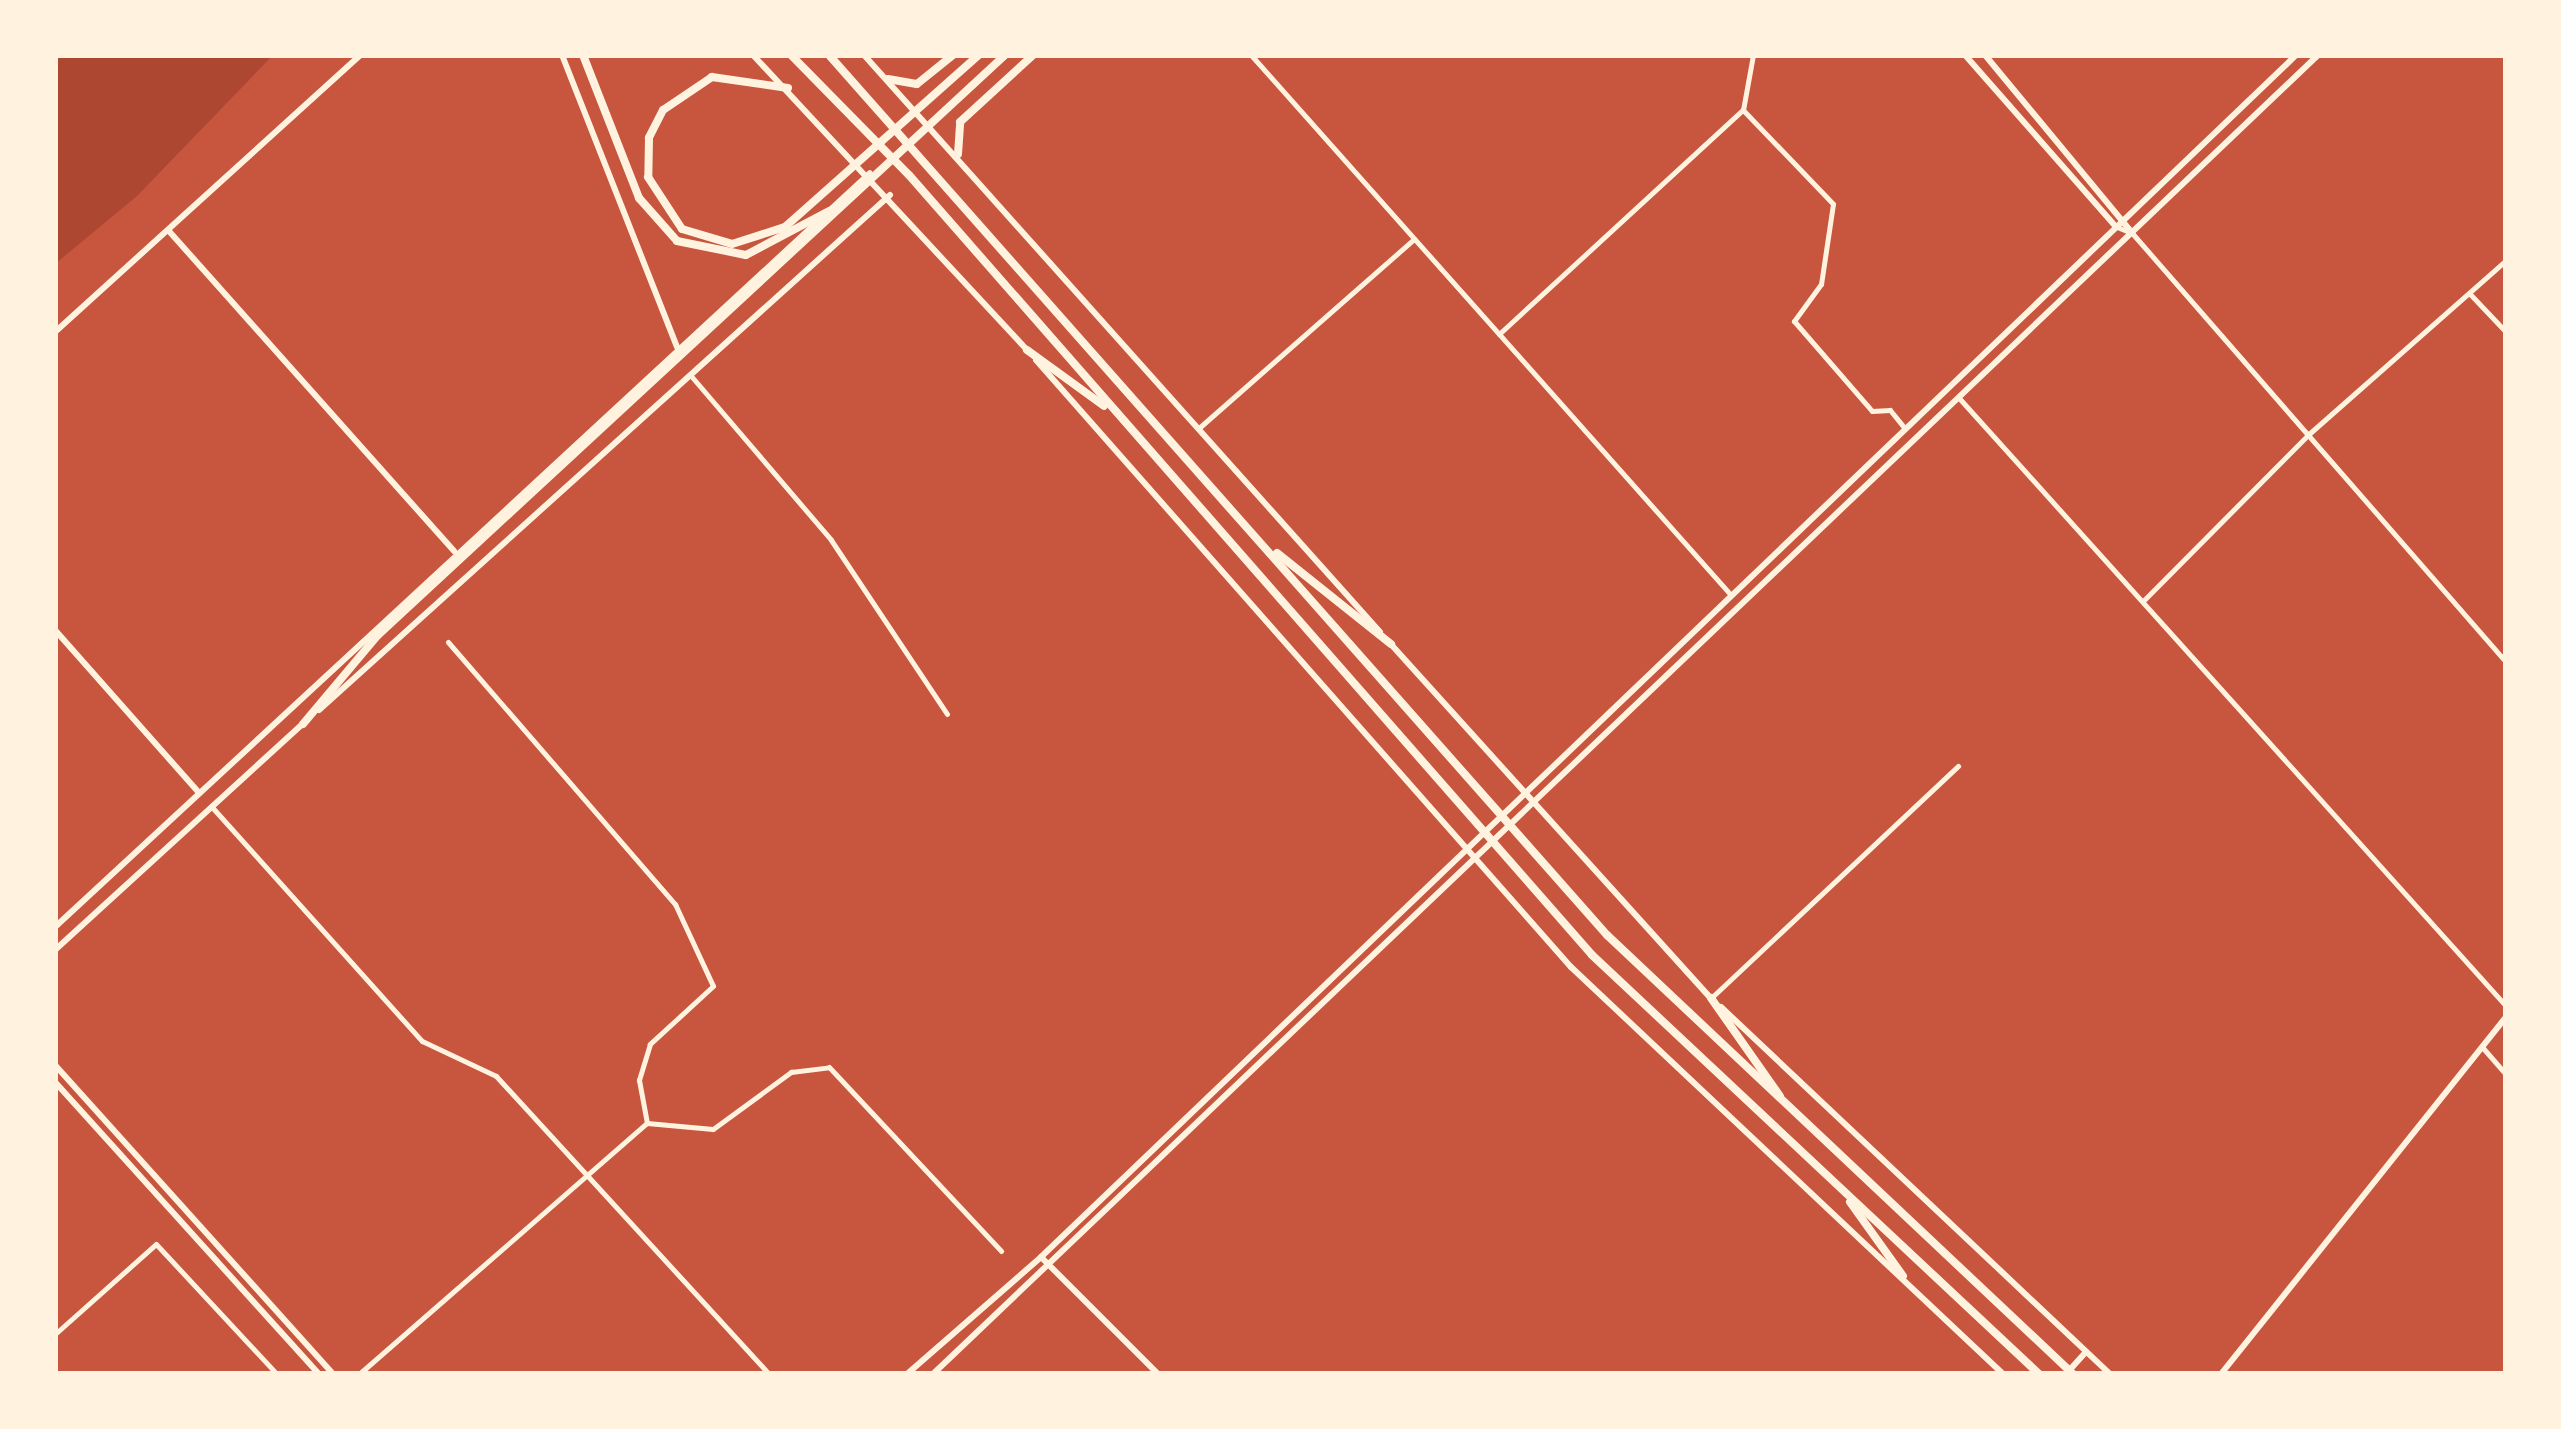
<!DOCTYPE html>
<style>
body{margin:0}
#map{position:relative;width:2561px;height:1429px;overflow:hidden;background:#c8553d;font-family:"Roboto Condensed",sans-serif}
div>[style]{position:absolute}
.green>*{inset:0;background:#ae4732}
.minor>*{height:5px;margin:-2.5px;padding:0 2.5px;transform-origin:2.5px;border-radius:2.5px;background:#fff3e0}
.tertiary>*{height:6px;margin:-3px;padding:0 3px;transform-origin:3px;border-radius:3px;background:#fff3e0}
.secondary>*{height:6px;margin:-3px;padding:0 3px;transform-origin:3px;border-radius:3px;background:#fff3e0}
.primary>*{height:8px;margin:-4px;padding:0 4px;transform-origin:4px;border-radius:4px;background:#fff3e0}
.trunk>*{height:8px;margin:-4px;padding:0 4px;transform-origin:4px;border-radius:4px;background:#fff3e0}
span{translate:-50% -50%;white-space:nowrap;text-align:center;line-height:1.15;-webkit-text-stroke:8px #fff3e0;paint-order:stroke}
.frame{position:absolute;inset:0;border:58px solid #fff3e0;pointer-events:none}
</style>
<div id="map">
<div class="green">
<i style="clip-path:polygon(55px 55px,273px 55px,137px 196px,55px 264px)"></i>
</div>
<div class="minor">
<i style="left:1251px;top:55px;width:721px;rotate:48.37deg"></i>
<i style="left:1743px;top:110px;width:130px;rotate:46.2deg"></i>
<i style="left:1833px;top:204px;width:81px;rotate:98.5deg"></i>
<i style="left:1821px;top:284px;width:46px;rotate:126.1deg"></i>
<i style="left:1794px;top:321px;width:119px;rotate:49.1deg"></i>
<i style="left:1872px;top:411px;width:18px;rotate:-3deg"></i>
<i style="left:1890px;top:410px;width:22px;rotate:51deg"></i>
<i style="left:2117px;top:227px;width:16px;rotate:22deg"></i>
<i style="left:2132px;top:233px;width:569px;rotate:48.92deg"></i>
<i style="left:2470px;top:294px;width:52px;rotate:46.5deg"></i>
<i style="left:1499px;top:334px;width:331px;rotate:-42.6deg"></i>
<i style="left:1743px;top:110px;width:56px;rotate:-79.7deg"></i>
<i style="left:692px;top:377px;width:214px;rotate:49.5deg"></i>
<i style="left:831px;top:540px;width:209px;rotate:56.3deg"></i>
<i style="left:1959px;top:398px;width:818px;rotate:48.02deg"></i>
<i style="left:1200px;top:427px;width:285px;rotate:-41.3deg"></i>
<i style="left:2144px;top:600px;width:235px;rotate:-45.2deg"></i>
<i style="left:2310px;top:433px;width:261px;rotate:-41.4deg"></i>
<i style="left:448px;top:642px;width:347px;rotate:49.1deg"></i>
<i style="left:675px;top:904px;width:90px;rotate:65.1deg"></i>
<i style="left:713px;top:986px;width:86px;rotate:137.4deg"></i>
<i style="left:650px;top:1044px;width:38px;rotate:107deg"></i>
<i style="left:639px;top:1080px;width:44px;rotate:79.5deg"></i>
<i style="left:211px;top:806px;width:316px;rotate:48.1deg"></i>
<i style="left:422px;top:1041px;width:82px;rotate:25.3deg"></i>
<i style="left:496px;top:1076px;width:404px;rotate:47.5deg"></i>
<i style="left:1711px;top:998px;width:339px;rotate:-43.2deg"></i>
<i style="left:2483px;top:1048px;width:35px;rotate:49deg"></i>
<i style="left:55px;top:1334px;width:135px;rotate:-41.7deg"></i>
<i style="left:156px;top:1244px;width:178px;rotate:47.1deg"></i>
<i style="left:359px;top:1374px;width:382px;rotate:-41.1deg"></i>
<i style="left:647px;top:1123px;width:66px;rotate:5.2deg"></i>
<i style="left:713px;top:1129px;width:97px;rotate:-36.2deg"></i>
<i style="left:791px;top:1072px;width:38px;rotate:-7deg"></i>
<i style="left:829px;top:1067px;width:252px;rotate:46.9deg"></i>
</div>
<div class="tertiary">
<i style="left:753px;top:55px;width:403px;rotate:47.1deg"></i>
<i style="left:864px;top:55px;width:774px;rotate:48.19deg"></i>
<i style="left:1965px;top:55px;width:227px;rotate:48.7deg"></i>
<i style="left:1985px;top:55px;width:231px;rotate:50.4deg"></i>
<i style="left:168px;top:230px;width:430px;rotate:48.3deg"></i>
<i style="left:55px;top:332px;width:413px;rotate:-42.2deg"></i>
<i style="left:1036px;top:360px;width:809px;rotate:48.61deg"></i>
<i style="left:1571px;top:967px;width:594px;rotate:43.29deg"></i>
<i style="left:55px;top:630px;width:217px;rotate:48.5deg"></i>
<i style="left:1388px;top:641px;width:483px;rotate:47.9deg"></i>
<i style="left:1721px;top:1007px;width:535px;rotate:43.33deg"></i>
<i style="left:55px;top:1065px;width:416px;rotate:48deg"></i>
<i style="left:55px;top:1082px;width:394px;rotate:47.9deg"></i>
<i style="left:1041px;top:1257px;width:165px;rotate:45deg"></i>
<i style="left:2066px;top:1374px;width:30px;rotate:-48deg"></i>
<i style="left:2221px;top:1374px;width:457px;rotate:-51.4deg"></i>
</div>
<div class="secondary">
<i style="left:562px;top:55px;width:314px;rotate:68.5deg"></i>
<i style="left:319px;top:710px;width:769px;rotate:-42.05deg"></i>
<i style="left:55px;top:927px;width:1110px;rotate:-42.77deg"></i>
<i style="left:55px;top:950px;width:340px;rotate:-42.4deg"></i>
<i style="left:907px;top:1374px;width:178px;rotate:-41.1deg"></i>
<i style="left:1041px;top:1257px;width:1738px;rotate:-43.76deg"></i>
<i style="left:933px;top:1374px;width:1913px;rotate:-43.6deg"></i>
</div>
<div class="primary">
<i style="left:583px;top:55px;width:154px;rotate:68.6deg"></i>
<i style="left:639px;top:198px;width:57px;rotate:48.5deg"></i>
<i style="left:677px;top:241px;width:70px;rotate:11.5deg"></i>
<i style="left:746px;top:255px;width:94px;rotate:-27.9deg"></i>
<i style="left:888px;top:79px;width:29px;rotate:10deg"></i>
<i style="left:917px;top:84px;width:46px;rotate:-38.9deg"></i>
<i style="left:788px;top:88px;width:77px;rotate:-171.8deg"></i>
<i style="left:712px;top:77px;width:59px;rotate:146deg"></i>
<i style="left:663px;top:110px;width:31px;rotate:117deg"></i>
<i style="left:649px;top:138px;width:39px;rotate:91deg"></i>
<i style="left:648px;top:177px;width:62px;rotate:56.8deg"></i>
<i style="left:682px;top:229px;width:52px;rotate:16.7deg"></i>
<i style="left:732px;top:244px;width:56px;rotate:-17.8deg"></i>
<i style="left:785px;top:227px;width:259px;rotate:-41.6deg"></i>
<i style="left:958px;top:154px;width:32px;rotate:-86deg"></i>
<i style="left:960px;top:122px;width:99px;rotate:-42.5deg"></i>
<i style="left:303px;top:724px;width:116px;rotate:-49.9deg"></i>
<i style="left:378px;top:635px;width:854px;rotate:-42.77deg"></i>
</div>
<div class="trunk">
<i style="left:791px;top:55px;width:168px;rotate:45.5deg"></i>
<i style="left:909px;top:175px;width:1037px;rotate:48.79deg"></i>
<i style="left:1592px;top:955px;width:613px;rotate:43.15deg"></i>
<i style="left:829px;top:55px;width:1175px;rotate:48.52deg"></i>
<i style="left:1607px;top:935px;width:640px;rotate:43.29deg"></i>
<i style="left:1027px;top:350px;width:95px;rotate:36deg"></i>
<i style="left:1277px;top:553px;width:146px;rotate:38.6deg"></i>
<i style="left:1711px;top:998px;width:120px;rotate:54.9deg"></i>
<i style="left:1850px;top:1202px;width:91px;rotate:54.4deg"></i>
</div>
<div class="frame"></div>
</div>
